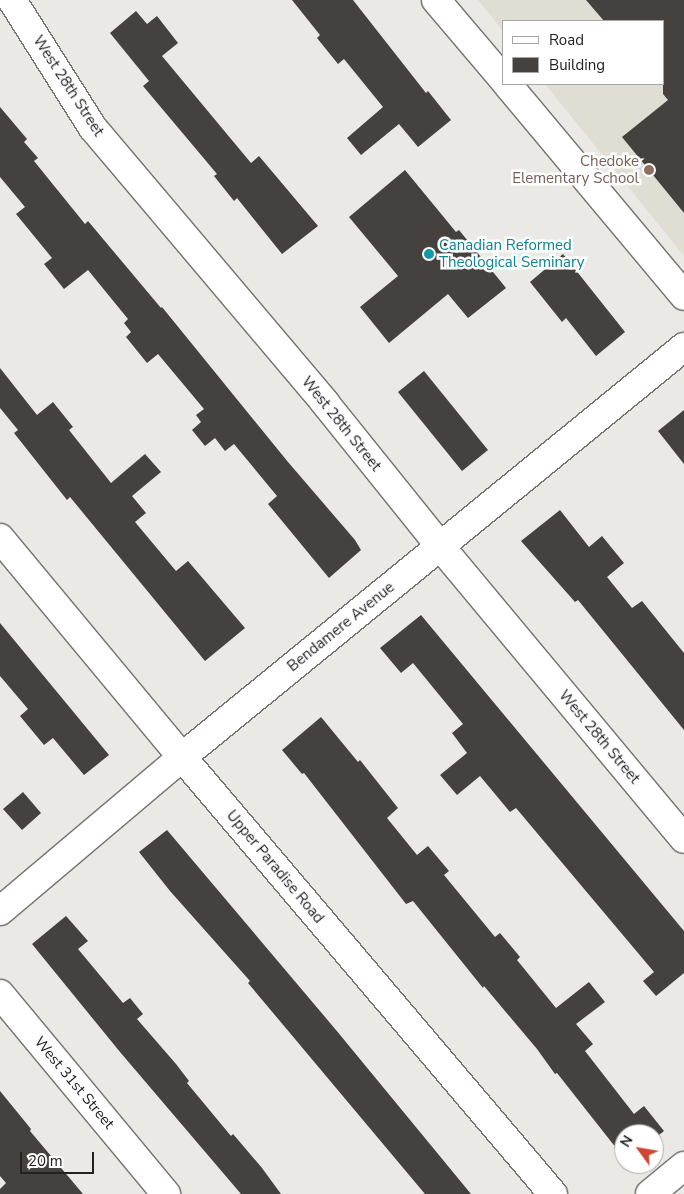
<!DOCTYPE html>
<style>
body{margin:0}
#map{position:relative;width:684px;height:1194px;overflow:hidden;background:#eae9e5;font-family:"Nunito Sans",sans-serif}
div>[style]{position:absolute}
.built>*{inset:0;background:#e0ddd2}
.building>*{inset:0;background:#44413f}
.roads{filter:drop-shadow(1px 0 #747370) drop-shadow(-1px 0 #747370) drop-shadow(0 1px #747370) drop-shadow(0 -1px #747370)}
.minor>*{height:28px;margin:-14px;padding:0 14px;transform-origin:14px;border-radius:14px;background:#fff}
.dots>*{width:14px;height:14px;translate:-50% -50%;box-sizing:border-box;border:2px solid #fff;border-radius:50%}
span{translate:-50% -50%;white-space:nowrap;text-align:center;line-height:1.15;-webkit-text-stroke:5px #fff;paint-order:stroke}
.street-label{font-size:15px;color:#222120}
.education-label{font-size:15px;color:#785e54}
.right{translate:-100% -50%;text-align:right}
.culture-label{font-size:15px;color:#0d838f}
.left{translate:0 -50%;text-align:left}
.legend{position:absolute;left:502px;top:20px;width:162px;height:65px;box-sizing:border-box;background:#fff;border:1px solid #a7a6a6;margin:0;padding:6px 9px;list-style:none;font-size:15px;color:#222120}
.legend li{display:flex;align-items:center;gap:10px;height:25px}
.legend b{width:25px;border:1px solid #a7a6a6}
.north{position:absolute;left:614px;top:1124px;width:50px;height:50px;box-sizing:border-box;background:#fff;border:1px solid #a7a6a6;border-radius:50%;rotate:302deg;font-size:14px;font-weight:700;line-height:20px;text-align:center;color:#222120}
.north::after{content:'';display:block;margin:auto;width:18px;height:22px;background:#d14530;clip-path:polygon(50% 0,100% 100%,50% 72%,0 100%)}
.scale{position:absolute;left:20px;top:1152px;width:74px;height:22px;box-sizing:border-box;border:2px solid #222120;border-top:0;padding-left:6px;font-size:15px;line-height:18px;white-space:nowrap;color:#222120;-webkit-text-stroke:4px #fff;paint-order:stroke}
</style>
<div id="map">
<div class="built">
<i style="clip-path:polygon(478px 0,684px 0,684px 256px,545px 84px,663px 84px,663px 21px,503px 21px,503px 31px)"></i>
</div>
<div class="building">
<i style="clip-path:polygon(292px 0,353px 0,426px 93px,428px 91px,451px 120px,418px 147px,399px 124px,361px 155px,347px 138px,383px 107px,344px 59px,338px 64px,317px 38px,320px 35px)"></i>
<i style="clip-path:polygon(586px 0,684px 0,684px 213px,622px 137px,668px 100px,663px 94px,663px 21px,604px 21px)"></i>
<i style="clip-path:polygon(136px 11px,147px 24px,157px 16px,178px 43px,162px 56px,251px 163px,259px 156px,318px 226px,282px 254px,237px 198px,234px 201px,214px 176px,217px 174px,143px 86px,149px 81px,110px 33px)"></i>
<i style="clip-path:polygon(0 107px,27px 139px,24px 142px,38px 158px,34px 161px,85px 224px,88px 221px,161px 308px,162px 307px,288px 462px,355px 540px,361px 550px,329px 578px,268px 504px,277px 496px,234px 444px,225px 451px,215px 438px,205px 446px,192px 430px,201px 422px,196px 415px,204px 409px,158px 354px,147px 363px,126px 337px,131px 332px,124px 323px,128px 319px,88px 270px,64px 289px,44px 264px,52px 258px,16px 214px,25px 207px,0 177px)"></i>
<i style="clip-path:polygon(405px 170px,456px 232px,459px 230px,506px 288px,468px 318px,448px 294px,389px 343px,360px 307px,398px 276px,349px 217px)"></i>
<i style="clip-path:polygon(563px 254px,625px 332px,596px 356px,566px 318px,562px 322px,530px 282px)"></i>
<i style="clip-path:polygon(0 368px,37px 415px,53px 402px,73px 427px,69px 430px,111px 483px,145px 454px,161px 472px,132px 496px,146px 513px,135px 522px,176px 571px,188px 561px,245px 628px,205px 661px,70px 497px,67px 500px,14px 433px,18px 430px,0 408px)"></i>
<i style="clip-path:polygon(424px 371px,488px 450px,462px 471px,398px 392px)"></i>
<i style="clip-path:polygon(684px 410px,684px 464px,658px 431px)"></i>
<i style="clip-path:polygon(560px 510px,589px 547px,602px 536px,624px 563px,607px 577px,632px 608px,642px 601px,684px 653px,684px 730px,578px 600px,575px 602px,521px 541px)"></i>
<i style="clip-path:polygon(421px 615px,684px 931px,684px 973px,656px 996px,643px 981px,654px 972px,516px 808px,510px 812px,480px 776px,457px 795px,440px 775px,467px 753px,452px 733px,463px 724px,413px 663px,401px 673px,380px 648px)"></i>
<i style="clip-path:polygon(0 623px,109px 755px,84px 775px,53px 738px,44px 745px,20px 716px,28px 709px,0 676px)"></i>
<i style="clip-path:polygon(321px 717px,358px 762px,360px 760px,398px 808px,387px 818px,417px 855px,428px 846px,449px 871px,444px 875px,495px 937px,500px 933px,520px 957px,517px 960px,556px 1008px,589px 982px,605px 1002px,576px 1024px,593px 1044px,585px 1051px,634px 1114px,644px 1106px,664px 1131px,654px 1139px,654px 1134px,624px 1134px,624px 1158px,557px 1073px,555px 1074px,537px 1049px,484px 986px,483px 988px,413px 901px,406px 904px,304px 773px,302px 774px,282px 750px)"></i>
<i style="clip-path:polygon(23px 792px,41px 813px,22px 830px,3px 809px)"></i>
<i style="clip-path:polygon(167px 830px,336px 1030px,471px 1194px,425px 1194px,248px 983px,250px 981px,170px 891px,139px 852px)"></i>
<i style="clip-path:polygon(66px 916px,88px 941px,78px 949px,123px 1003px,130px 998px,143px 1014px,137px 1019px,176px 1064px,189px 1081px,187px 1083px,231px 1136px,233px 1134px,262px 1168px,281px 1194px,241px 1194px,120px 1052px,32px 944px)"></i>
<i style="clip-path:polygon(0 1091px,31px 1129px,30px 1131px,83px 1194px,0 1194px,0 1189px,6px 1183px,0 1176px)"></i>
</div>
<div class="roads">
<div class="minor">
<i style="left:12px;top:0;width:151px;rotate:57.7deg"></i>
<i style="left:93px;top:128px;width:360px;rotate:49.8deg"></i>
<i style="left:325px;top:403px;width:184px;rotate:51.2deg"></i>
<i style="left:440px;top:546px;width:381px;rotate:50.2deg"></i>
<i style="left:436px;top:0;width:104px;rotate:49.7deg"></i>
<i style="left:507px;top:84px;width:276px;rotate:50.1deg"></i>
<i style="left:0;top:538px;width:285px;rotate:50.3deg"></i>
<i style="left:182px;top:757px;width:573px;rotate:49.67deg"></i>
<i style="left:0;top:911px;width:238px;rotate:-40.2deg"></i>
<i style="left:182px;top:757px;width:648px;rotate:-39.24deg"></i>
<i style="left:0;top:994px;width:260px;rotate:50.3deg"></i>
<i style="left:650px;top:1194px;width:44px;rotate:-39.5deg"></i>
</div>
</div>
<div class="dots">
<i style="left:649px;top:170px;background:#8d6e63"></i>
<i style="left:429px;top:254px;background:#0f9aa8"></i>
</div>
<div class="street-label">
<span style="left:68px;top:86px;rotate:57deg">West 28th Street</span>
<span style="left:341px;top:424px;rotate:51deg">West 28th Street</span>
<span style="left:341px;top:627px;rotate:-39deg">Bendamere Avenue</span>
<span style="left:599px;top:737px;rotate:50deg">West 28th Street</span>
<span style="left:275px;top:867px;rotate:50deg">Upper Paradise Road</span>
<span style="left:74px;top:1083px;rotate:50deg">West 31st Street</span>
</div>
<div class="education-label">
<span class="right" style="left:639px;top:170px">Chedoke<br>Elementary School</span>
</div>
<div class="culture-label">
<span class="left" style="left:439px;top:254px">Canadian Reformed<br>Theological Seminary</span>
</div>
<ul class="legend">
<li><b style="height:6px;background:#fff"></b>Road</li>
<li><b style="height:14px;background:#44413f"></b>Building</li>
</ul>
<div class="north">N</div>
<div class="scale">20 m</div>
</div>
